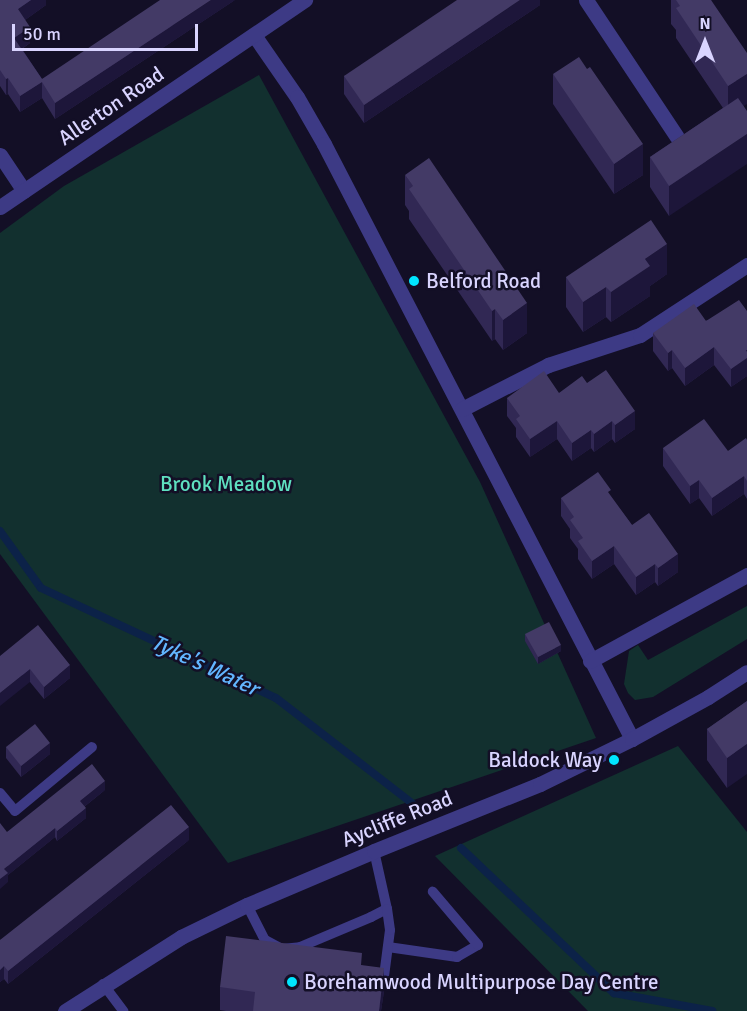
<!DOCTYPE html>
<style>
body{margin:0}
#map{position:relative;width:747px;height:1011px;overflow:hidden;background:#130f26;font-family:Signika,sans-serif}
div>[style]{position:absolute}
.green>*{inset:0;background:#12302f}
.stream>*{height:8px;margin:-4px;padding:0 4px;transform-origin:4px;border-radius:4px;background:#0c2248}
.service>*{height:10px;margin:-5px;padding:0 5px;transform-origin:5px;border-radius:5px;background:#3d3a85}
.minor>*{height:15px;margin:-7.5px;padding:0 7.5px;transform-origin:7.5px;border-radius:7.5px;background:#3d3a85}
.tertiary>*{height:15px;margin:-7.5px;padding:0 7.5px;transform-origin:7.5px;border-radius:7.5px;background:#3d3a85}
.wall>*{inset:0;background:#312854}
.shaded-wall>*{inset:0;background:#1d163a}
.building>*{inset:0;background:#433a66}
.dots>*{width:16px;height:16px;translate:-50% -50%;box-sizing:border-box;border:3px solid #130f26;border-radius:50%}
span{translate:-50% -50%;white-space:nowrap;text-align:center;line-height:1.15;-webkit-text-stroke:5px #130f26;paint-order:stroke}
.street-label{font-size:21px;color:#d9d4ff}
.poi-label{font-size:21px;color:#d9d4ff}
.left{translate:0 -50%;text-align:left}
.right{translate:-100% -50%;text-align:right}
.park-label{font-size:21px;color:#5fe0c0}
.water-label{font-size:22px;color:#62b6ff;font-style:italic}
.north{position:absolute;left:675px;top:12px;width:60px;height:60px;-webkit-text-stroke:4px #130f26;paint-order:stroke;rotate:0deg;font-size:16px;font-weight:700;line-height:24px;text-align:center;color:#d9d4ff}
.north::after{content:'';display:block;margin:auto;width:21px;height:27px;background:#d9d4ff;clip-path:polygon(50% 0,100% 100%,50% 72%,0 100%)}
.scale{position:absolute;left:12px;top:24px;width:186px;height:27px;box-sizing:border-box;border:3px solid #d9d4ff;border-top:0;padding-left:8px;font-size:18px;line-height:21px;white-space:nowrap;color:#d9d4ff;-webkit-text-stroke:4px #130f26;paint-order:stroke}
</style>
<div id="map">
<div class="green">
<i style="clip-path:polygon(259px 75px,480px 482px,596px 738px,228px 863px,0 554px,0 233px,64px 186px)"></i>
<i style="clip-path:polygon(747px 606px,747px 639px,653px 697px,635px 700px,628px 693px,624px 684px,629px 651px,638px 645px,648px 660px)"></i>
<i style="clip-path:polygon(678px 746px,747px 832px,747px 1011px,588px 1011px,435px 856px)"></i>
</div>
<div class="stream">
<i style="left:0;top:531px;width:70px;rotate:54.3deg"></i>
<i style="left:41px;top:588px;width:259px;rotate:25.1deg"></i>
<i style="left:276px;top:698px;width:173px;rotate:37.7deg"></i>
<i style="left:461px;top:848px;width:211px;rotate:43.5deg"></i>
<i style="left:614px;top:993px;width:100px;rotate:10.4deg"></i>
</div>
<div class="service">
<i style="left:0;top:793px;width:23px;rotate:50deg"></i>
<i style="left:15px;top:811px;width:100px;rotate:-39.7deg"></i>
<i style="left:247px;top:905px;width:39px;rotate:63deg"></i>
<i style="left:265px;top:940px;width:19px;rotate:28deg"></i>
<i style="left:282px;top:949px;width:18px;rotate:-6deg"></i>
<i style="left:300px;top:947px;width:77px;rotate:-22.9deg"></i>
<i style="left:371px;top:917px;width:18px;rotate:-27deg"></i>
<i style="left:387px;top:909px;width:59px;rotate:-102.6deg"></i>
<i style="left:388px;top:947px;width:70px;rotate:8.2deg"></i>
<i style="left:457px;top:957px;width:24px;rotate:-30deg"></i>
<i style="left:478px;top:945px;width:70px;rotate:-130.3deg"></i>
<i style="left:103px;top:984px;width:34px;rotate:53deg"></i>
<i style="left:383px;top:984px;width:54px;rotate:-82.6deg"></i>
<i style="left:390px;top:930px;width:21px;rotate:-98deg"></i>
</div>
<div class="minor">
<i style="left:586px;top:0;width:164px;rotate:56.4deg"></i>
<i style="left:254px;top:35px;width:75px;rotate:55.3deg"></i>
<i style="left:297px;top:97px;width:54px;rotate:60.1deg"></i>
<i style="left:324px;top:144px;width:670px;rotate:62.63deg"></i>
<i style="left:0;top:155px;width:43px;rotate:56.3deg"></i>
<i style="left:0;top:207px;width:369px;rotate:-34.2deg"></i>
<i style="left:462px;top:409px;width:97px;rotate:-27.1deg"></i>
<i style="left:548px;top:365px;width:97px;rotate:-18.1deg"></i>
<i style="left:640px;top:335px;width:128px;rotate:-33.2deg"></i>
<i style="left:590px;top:661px;width:179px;rotate:-28.7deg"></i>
</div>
<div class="tertiary">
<i style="left:65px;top:1011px;width:138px;rotate:-32.5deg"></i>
<i style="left:181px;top:937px;width:73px;rotate:-25.9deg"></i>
<i style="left:247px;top:905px;width:138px;rotate:-23deg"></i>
<i style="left:374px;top:851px;width:179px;rotate:-22deg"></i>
<i style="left:540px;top:784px;width:102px;rotate:-26.1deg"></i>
<i style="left:632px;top:739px;width:87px;rotate:-28.9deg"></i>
<i style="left:708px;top:697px;width:46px;rotate:-32.7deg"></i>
</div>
<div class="wall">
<i style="clip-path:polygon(0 0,46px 0,46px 5px,25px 20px,30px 43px,22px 49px,42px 79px,235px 0,55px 119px,42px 98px,20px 112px,8px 94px,6px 95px,0 86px)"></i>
<i style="clip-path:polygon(540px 0,540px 5px,364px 123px,344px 94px,344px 76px)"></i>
<i style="clip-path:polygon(671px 0,711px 0,744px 106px,669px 216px,650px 187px,650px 157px,723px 108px,676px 38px,676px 30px,671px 24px)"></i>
<i style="clip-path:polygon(553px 74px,643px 175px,614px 194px,553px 104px)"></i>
<i style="clip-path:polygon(405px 175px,527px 333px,503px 350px,495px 339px,492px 341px,409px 219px,409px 211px,405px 205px)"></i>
<i style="clip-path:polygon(667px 274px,650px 286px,650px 296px,611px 322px,606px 317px,583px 332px,566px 307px,566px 277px)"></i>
<i style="clip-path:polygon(747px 311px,747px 376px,731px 387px,714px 365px,685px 386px,672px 368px,668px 371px,653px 351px,653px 333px)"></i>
<i style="clip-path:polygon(587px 383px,635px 429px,615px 443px,612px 439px,594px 452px,591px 448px,572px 461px,557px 439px,530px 457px,516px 437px,516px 428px,507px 416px,507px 398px,559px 393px)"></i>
<i style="clip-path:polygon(747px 440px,747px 499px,744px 494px,712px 516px,699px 498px,690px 504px,663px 466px,663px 448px,728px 451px)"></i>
<i style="clip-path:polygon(611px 497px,632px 525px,678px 572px,658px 586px,655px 582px,636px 595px,614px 564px,592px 579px,578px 559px,578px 549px,570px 538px,570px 529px,561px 516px,561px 498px)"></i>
<i style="clip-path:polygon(525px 634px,561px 651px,538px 664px,525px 641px)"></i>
<i style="clip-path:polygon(0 656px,70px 678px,44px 699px,30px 682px)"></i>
<i style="clip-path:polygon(747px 701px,727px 788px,707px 760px,707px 729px)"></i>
<i style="clip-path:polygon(6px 747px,50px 754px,21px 777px,6px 758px)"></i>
<i style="clip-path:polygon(105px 790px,84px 807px,86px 818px,57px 841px,55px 837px,8px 875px,8px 882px,7px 832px)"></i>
<i style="clip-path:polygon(189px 840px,8px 984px,4px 979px,0 982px,0 940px)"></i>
<i style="clip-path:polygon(362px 965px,384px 991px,381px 1011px,226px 1011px,220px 1010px,220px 987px)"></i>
</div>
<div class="shaded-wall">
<i style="clip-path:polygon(31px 0,46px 0,46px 5px,18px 25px,18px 9px)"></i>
<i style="clip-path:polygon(211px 0,235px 0,55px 119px,55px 103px)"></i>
<i style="clip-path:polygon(520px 0,540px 0,540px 5px,364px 123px,364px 105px)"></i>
<i style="clip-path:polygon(30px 27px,30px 43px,14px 54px,14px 38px)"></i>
<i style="clip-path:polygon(747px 74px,747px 104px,728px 116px,728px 86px)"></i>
<i style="clip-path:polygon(8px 78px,8px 94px,6px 95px,6px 79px)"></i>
<i style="clip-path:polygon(42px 82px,42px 98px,20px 112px,20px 96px)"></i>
<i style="clip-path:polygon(747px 134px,747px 164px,669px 216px,669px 186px)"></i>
<i style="clip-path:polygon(643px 144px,643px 175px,614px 194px,614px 164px)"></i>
<i style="clip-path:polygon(667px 244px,667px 274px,650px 286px,650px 296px,611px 322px,611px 292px,645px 259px)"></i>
<i style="clip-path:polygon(606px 287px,606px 317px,583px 332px,583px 302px)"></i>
<i style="clip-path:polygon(527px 303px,527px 333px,503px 350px,503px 320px)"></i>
<i style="clip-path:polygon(495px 309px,495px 339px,492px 341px,492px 311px)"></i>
<i style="clip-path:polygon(714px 347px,714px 365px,685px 386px,685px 368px)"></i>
<i style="clip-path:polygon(672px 350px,672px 368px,668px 371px,668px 353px)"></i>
<i style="clip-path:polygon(746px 350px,747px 350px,747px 376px,731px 387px,731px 369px)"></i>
<i style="clip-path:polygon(635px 411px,635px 429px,615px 443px,615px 425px)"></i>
<i style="clip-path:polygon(557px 421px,557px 439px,530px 457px,530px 439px)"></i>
<i style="clip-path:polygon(612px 421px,612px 439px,594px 452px,594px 434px)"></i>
<i style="clip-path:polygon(591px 430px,591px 448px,572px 461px,572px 443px)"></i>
<i style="clip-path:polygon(744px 476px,744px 494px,712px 516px,712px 498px)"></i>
<i style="clip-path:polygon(699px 480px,699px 498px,690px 504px,690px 486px)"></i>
<i style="clip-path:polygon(614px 546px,614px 564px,592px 579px,592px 561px)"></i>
<i style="clip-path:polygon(678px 554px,678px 572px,658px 586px,658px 568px)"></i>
<i style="clip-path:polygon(655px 564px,655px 582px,636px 595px,636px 577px)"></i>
<i style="clip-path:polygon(561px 645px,561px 651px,538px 664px,538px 657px)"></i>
<i style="clip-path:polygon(70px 665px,70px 678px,44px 699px,44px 687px)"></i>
<i style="clip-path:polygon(30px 669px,30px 682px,0 706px,0 693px)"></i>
<i style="clip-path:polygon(50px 743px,50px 754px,21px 777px,21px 766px)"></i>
<i style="clip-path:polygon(747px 744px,747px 774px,727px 788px,727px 758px)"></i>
<i style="clip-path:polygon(105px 781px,105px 790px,80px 810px,80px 801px)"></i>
<i style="clip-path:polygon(86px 808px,86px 818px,57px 841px,57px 831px)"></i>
<i style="clip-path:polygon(189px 827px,189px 840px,8px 984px,8px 971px)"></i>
<i style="clip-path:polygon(55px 828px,55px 837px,8px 875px,8px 882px,0 889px,0 879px,4px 869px)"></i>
<i style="clip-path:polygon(4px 966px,4px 979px,0 982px,0 970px)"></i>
<i style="clip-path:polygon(384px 968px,384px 991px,381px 1011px,379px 1011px)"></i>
</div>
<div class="building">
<i style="clip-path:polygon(0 0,31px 0,18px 9px,30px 27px,14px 38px,42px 79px,160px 0,211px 0,55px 103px,42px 82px,20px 96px,8px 78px,6px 79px,0 70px)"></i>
<i style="clip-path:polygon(457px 0,520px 0,364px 105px,344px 76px)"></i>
<i style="clip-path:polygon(676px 0,711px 0,747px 53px,747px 74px,728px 86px,676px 8px,680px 6px)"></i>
<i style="clip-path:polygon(579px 57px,587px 69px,590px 67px,643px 144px,614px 164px,553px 74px)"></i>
<i style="clip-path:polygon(738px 98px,747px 111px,747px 134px,669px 186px,650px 157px)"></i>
<i style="clip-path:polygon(429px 158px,527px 303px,503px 320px,495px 309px,492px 311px,409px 189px,413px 186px,405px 175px)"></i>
<i style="clip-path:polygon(651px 220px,667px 244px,645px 259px,650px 266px,611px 292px,606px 287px,583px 302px,566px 277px)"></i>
<i style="clip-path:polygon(739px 300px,747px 311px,747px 350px,746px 350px,747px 352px,747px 358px,731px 369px,714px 347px,685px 368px,672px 350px,668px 353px,653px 333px,694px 304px,706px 321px)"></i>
<i style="clip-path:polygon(606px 370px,635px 411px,615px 425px,612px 421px,594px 434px,591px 430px,572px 443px,557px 421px,530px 439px,516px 419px,520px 416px,507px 398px,544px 371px,559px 393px,582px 376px,587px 383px)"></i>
<i style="clip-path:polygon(704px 419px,728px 451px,746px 438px,747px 440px,747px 481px,744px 476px,712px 498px,699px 480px,690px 486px,663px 448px)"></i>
<i style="clip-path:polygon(598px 472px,611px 490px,608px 492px,632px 525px,649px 513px,678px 554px,658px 568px,655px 564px,636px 577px,614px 546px,592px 561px,578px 541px,583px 538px,570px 520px,574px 517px,561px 498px)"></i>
<i style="clip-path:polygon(549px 622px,561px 645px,538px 657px,525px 634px)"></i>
<i style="clip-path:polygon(38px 625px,70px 665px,44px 687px,30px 669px,0 693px,0 656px)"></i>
<i style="clip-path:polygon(747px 701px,747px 744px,727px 758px,707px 729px)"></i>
<i style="clip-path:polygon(35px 724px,50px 743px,21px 766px,6px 747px)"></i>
<i style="clip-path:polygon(92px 764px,105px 781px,80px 801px,86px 808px,57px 831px,55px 828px,4px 869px,8px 873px,0 879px,0 823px,7px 832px)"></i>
<i style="clip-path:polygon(171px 805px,189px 827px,8px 971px,4px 966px,0 970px,0 940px)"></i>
<i style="clip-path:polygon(226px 936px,362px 953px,361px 965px,384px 968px,379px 1011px,253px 1011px,255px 992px,220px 987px)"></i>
</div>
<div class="dots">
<i style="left:414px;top:281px;background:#00e5ff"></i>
<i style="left:614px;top:760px;background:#00e5ff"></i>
<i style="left:292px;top:982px;background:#00e5ff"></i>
</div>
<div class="street-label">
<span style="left:111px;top:106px;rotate:-34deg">Allerton Road</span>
<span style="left:397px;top:819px;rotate:-22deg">Aycliffe Road</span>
</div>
<div class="poi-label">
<span class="left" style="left:426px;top:281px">Belford Road</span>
<span class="right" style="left:602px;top:760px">Baldock Way</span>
<span class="left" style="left:304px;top:982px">Borehamwood Multipurpose Day Centre</span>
</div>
<div class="park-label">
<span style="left:226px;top:484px">Brook Meadow</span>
</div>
<div class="water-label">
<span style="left:205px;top:665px;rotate:25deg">Tyke's Water</span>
</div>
<div class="north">N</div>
<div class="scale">50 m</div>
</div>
